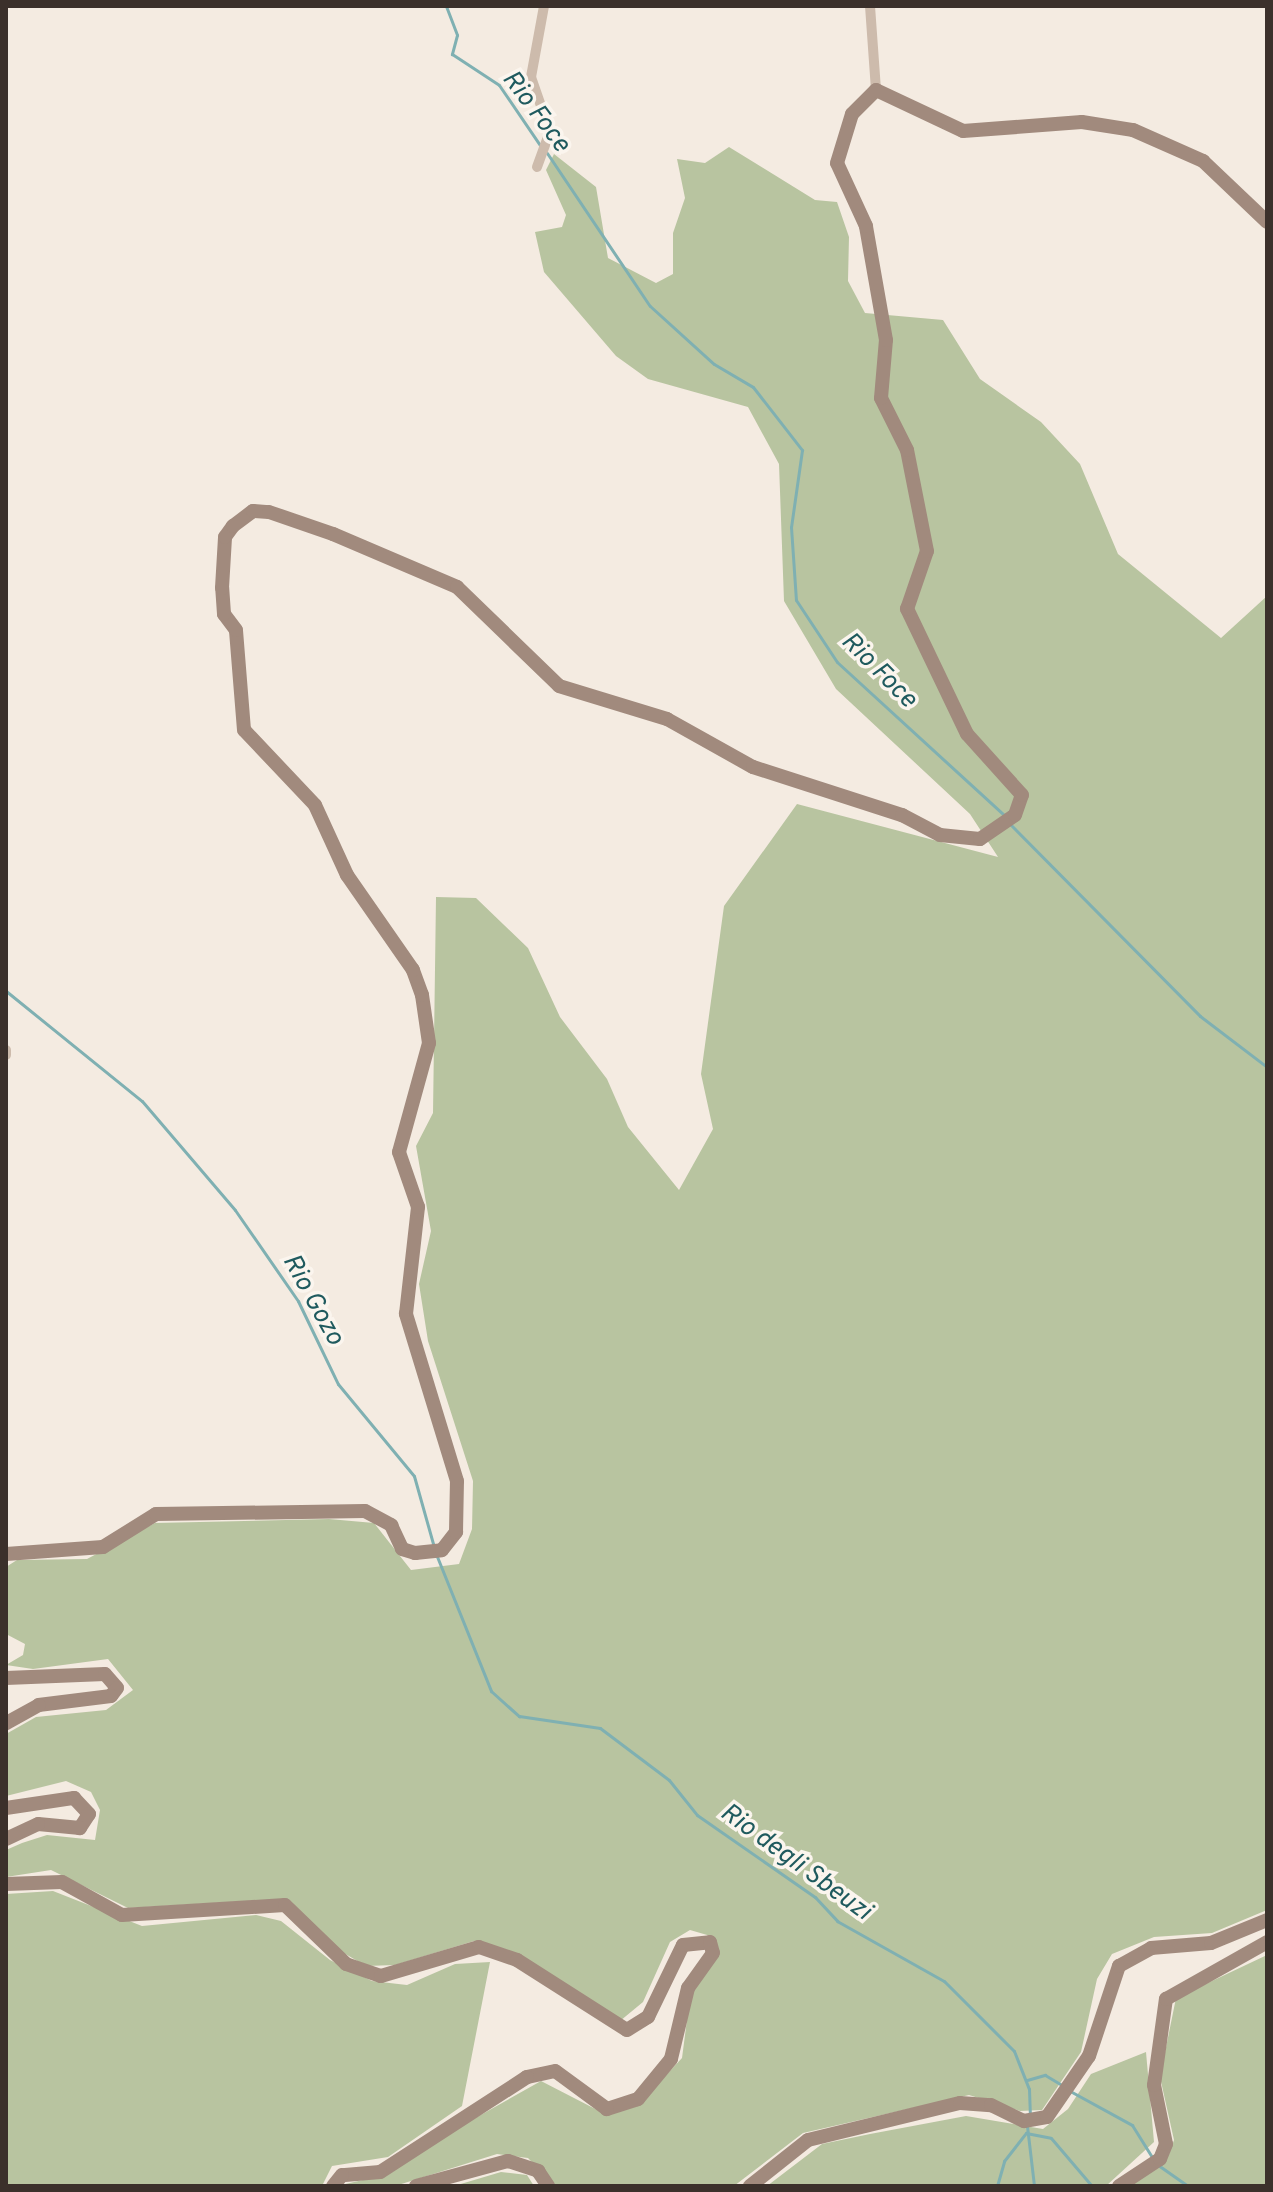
<!DOCTYPE html>
<style>
body{margin:0}
#map{position:relative;width:1273px;height:2192px;overflow:hidden;background:#f4ebe1;font-family:Overpass,sans-serif}
div>[style]{position:absolute}
.green>*{inset:0;background:#b8c4a0}
.stream>*{height:3px;margin:-1.5px;padding:0 1.5px;transform-origin:1.5px;border-radius:1.5px;background:#7fb0b2}
.street>*{height:10px;margin:-5px;padding:0 5px;transform-origin:5px;border-radius:5px;background:#cdbbac}
.secondary>*{height:14px;margin:-7px;padding:0 7px;transform-origin:7px;border-radius:7px;background:#a18a7d}
span{translate:-50% -50%;white-space:nowrap;text-align:center;line-height:1.15;-webkit-text-stroke:7px #fbf5ee;paint-order:stroke}
.water-label{font-size:26px;color:#1f5a5e;font-style:italic}
.frame{position:absolute;inset:0;border:8px solid #3b302b;pointer-events:none}
</style>
<div id="map">
<div class="green">
<i style="clip-path:polygon(729px 147px,815px 200px,837px 202px,849px 237px,848px 281px,865px 313px,943px 320px,980px 379px,1041px 422px,1080px 464px,1118px 554px,1221px 638px,1267px 596px,1267px 1910px,1212px 1933px,1154px 1937px,1112px 1954px,1097px 1979px,1081px 2052px,1042px 2110px,1020px 2111px,969px 2095px,803px 2133px,734px 2186px,555px 2186px,528px 2158px,497px 2154px,395px 2186px,337px 2186px,367px 2179px,541px 2081px,607px 2115px,638px 2105px,682px 2058px,690px 1997px,719px 1951px,714px 1937px,690px 1930px,670px 1942px,643px 2002px,620px 2021px,474px 1941px,395px 1965px,366px 1966px,330px 1945px,283px 1899px,128px 1908px,51px 1870px,6px 1877px,6px 1850px,22px 1843px,47px 1835px,95px 1840px,100px 1810px,91px 1792px,66px 1781px,6px 1796px,6px 1734px,36px 1717px,106px 1710px,133px 1690px,108px 1659px,33px 1669px,6px 1665px,23px 1655px,25px 1644px,6px 1634px,6px 1567px,17px 1560px,87px 1559px,155px 1523px,329px 1519px,374px 1523px,411px 1570px,459px 1564px,472px 1529px,473px 1481px,428px 1341px,419px 1284px,431px 1231px,416px 1146px,433px 1113px,436px 897px,476px 898px,528px 948px,560px 1017px,607px 1079px,628px 1127px,679px 1190px,713px 1129px,701px 1074px,724px 906px,797px 804px,998px 857px,970px 814px,836px 689px,784px 601px,779px 464px,748px 407px,648px 379px,616px 356px,544px 272px,535px 232px,562px 227px,566px 215px,546px 170px,554px 154px,596px 187px,608px 258px,656px 283px,673px 274px,673px 233px,685px 198px,677px 159px,705px 163px)"></i>
<i style="clip-path:polygon(53px 1891px,142px 1926px,256px 1915px,281px 1921px,330px 1960px,372px 1981px,407px 1985px,455px 1964px,490px 1962px,462px 2106px,388px 2157px,332px 2166px,322px 2186px,6px 2186px,6px 1894px)"></i>
<i style="clip-path:polygon(1267px 1955px,1267px 2186px,1130px 2186px,1169px 2154px,1174px 2140px,1160px 2077px,1176px 1998px)"></i>
<i style="clip-path:polygon(1146px 2052px,1154px 2142px,1106px 2186px,767px 2186px,822px 2144px,870px 2134px,966px 2116px,1043px 2129px,1068px 2109px,1091px 2074px)"></i>
<i style="clip-path:polygon(501px 2172px,527px 2175px,534px 2186px,454px 2186px)"></i>
</div>
<div class="stream">
<i style="left:446px;top:6px;width:31px;rotate:69deg"></i>
<i style="left:457px;top:35px;width:20px;rotate:105deg"></i>
<i style="left:452px;top:54px;width:56px;rotate:33.4deg"></i>
<i style="left:499px;top:85px;width:76px;rotate:55.7deg"></i>
<i style="left:547px;top:153px;width:184px;rotate:56.1deg"></i>
<i style="left:650px;top:306px;width:86px;rotate:42.2deg"></i>
<i style="left:714px;top:364px;width:45px;rotate:30.5deg"></i>
<i style="left:753px;top:387px;width:80px;rotate:52.1deg"></i>
<i style="left:802px;top:450px;width:78px;rotate:98.1deg"></i>
<i style="left:791px;top:527px;width:73px;rotate:86.1deg"></i>
<i style="left:796px;top:600px;width:74px;rotate:56.5deg"></i>
<i style="left:837px;top:662px;width:229px;rotate:42.5deg"></i>
<i style="left:1010px;top:824px;width:270px;rotate:45.3deg"></i>
<i style="left:1200px;top:1016px;width:84px;rotate:37.3deg"></i>
<i style="left:6px;top:991px;width:175px;rotate:39deg"></i>
<i style="left:142px;top:1101px;width:143px;rotate:49.5deg"></i>
<i style="left:235px;top:1210px;width:111px;rotate:55.3deg"></i>
<i style="left:298px;top:1301px;width:92px;rotate:64.3deg"></i>
<i style="left:338px;top:1384px;width:119px;rotate:50.4deg"></i>
<i style="left:414px;top:1476px;width:74px;rotate:74.3deg"></i>
<i style="left:436px;top:1554px;width:148px;rotate:68.1deg"></i>
<i style="left:491px;top:1691px;width:38px;rotate:42deg"></i>
<i style="left:519px;top:1716px;width:82px;rotate:8.4deg"></i>
<i style="left:600px;top:1728px;width:86px;rotate:37deg"></i>
<i style="left:669px;top:1780px;width:45px;rotate:51.3deg"></i>
<i style="left:697px;top:1815px;width:144px;rotate:34.8deg"></i>
<i style="left:815px;top:1897px;width:33px;rotate:47deg"></i>
<i style="left:837px;top:1921px;width:123px;rotate:29.3deg"></i>
<i style="left:944px;top:1981px;width:99px;rotate:45deg"></i>
<i style="left:1014px;top:2051px;width:41px;rotate:68.5deg"></i>
<i style="left:1029px;top:2089px;width:26px;rotate:88deg"></i>
<i style="left:1027px;top:2080px;width:19px;rotate:-16deg"></i>
<i style="left:1045px;top:2075px;width:21px;rotate:31deg"></i>
<i style="left:1070px;top:2091px;width:71px;rotate:28.7deg"></i>
<i style="left:1132px;top:2125px;width:40px;rotate:58deg"></i>
<i style="left:1027px;top:2126px;width:60px;rotate:83.3deg"></i>
<i style="left:1158px;top:2165px;width:37px;rotate:35deg"></i>
<i style="left:997px;top:2186px;width:26px;rotate:-74deg"></i>
<i style="left:1004px;top:2161px;width:36px;rotate:-52deg"></i>
<i style="left:1026px;top:2133px;width:25px;rotate:11deg"></i>
<i style="left:1051px;top:2138px;width:63px;rotate:49.5deg"></i>
</div>
<div class="street">
<i style="left:870px;top:6px;width:84px;rotate:85.9deg"></i>
<i style="left:537px;top:167px;width:37px;rotate:-70deg"></i>
<i style="left:550px;top:132px;width:58px;rotate:-109.1deg"></i>
<i style="left:531px;top:77px;width:72px;rotate:-79.6deg"></i>
<i style="left:6px;top:1050px;width:5px;rotate:90deg"></i>
</div>
<div class="secondary">
<i style="left:6px;top:1554px;width:97px;rotate:-4.1deg"></i>
<i style="left:103px;top:1547px;width:62px;rotate:-31.9deg"></i>
<i style="left:156px;top:1514px;width:209px;rotate:-0.8deg"></i>
<i style="left:365px;top:1511px;width:30px;rotate:28deg"></i>
<i style="left:391px;top:1525px;width:26px;rotate:65deg"></i>
<i style="left:402px;top:1549px;width:14px;rotate:17deg"></i>
<i style="left:415px;top:1553px;width:27px;rotate:-6deg"></i>
<i style="left:442px;top:1550px;width:23px;rotate:-52deg"></i>
<i style="left:456px;top:1532px;width:51px;rotate:-88.9deg"></i>
<i style="left:457px;top:1481px;width:175px;rotate:-107deg"></i>
<i style="left:406px;top:1314px;width:108px;rotate:-83.6deg"></i>
<i style="left:418px;top:1207px;width:58px;rotate:-109.1deg"></i>
<i style="left:399px;top:1152px;width:113px;rotate:-74.6deg"></i>
<i style="left:429px;top:1043px;width:49px;rotate:-98.3deg"></i>
<i style="left:422px;top:995px;width:27px;rotate:-110deg"></i>
<i style="left:413px;top:970px;width:116px;rotate:-124.8deg"></i>
<i style="left:347px;top:875px;width:77px;rotate:-114.6deg"></i>
<i style="left:315px;top:805px;width:103px;rotate:-133.4deg"></i>
<i style="left:244px;top:730px;width:100px;rotate:-94.6deg"></i>
<i style="left:236px;top:630px;width:20px;rotate:-127deg"></i>
<i style="left:224px;top:614px;width:26px;rotate:-94deg"></i>
<i style="left:222px;top:588px;width:51px;rotate:-86.6deg"></i>
<i style="left:225px;top:537px;width:14px;rotate:-54deg"></i>
<i style="left:233px;top:526px;width:25px;rotate:-37deg"></i>
<i style="left:253px;top:511px;width:16px;rotate:4deg"></i>
<i style="left:269px;top:512px;width:68px;rotate:19deg"></i>
<i style="left:333px;top:534px;width:135px;rotate:23.1deg"></i>
<i style="left:457px;top:587px;width:142px;rotate:44.1deg"></i>
<i style="left:559px;top:686px;width:113px;rotate:17deg"></i>
<i style="left:667px;top:719px;width:98px;rotate:29.2deg"></i>
<i style="left:753px;top:767px;width:157px;rotate:17.9deg"></i>
<i style="left:902px;top:815px;width:43px;rotate:27.8deg"></i>
<i style="left:940px;top:835px;width:40px;rotate:5.7deg"></i>
<i style="left:980px;top:839px;width:42px;rotate:-34.4deg"></i>
<i style="left:1015px;top:815px;width:21px;rotate:-71deg"></i>
<i style="left:1022px;top:795px;width:82px;rotate:-132deg"></i>
<i style="left:967px;top:734px;width:139px;rotate:-115.6deg"></i>
<i style="left:907px;top:609px;width:61px;rotate:-71deg"></i>
<i style="left:927px;top:551px;width:103px;rotate:-101.2deg"></i>
<i style="left:907px;top:450px;width:58px;rotate:-116.6deg"></i>
<i style="left:881px;top:398px;width:58px;rotate:-85.1deg"></i>
<i style="left:886px;top:340px;width:116px;rotate:-100deg"></i>
<i style="left:866px;top:226px;width:69px;rotate:-114.7deg"></i>
<i style="left:837px;top:163px;width:51px;rotate:-73deg"></i>
<i style="left:852px;top:114px;width:34px;rotate:-45deg"></i>
<i style="left:876px;top:90px;width:96px;rotate:25.2deg"></i>
<i style="left:963px;top:131px;width:119px;rotate:-4.3deg"></i>
<i style="left:1082px;top:122px;width:52px;rotate:8.9deg"></i>
<i style="left:1133px;top:130px;width:77px;rotate:23.9deg"></i>
<i style="left:1203px;top:161px;width:88px;rotate:43.6deg"></i>
<i style="left:6px;top:1678px;width:99px;rotate:-2.3deg"></i>
<i style="left:105px;top:1674px;width:18px;rotate:49deg"></i>
<i style="left:117px;top:1688px;width:10px;rotate:127deg"></i>
<i style="left:111px;top:1696px;width:73px;rotate:172.9deg"></i>
<i style="left:39px;top:1705px;width:38px;rotate:151deg"></i>
<i style="left:6px;top:1808px;width:69px;rotate:-8.4deg"></i>
<i style="left:74px;top:1798px;width:22px;rotate:47deg"></i>
<i style="left:89px;top:1814px;width:17px;rotate:123deg"></i>
<i style="left:80px;top:1828px;width:42px;rotate:-174.6deg"></i>
<i style="left:38px;top:1824px;width:35px;rotate:155deg"></i>
<i style="left:6px;top:1884px;width:56px;rotate:-2deg"></i>
<i style="left:62px;top:1882px;width:68px;rotate:28.8deg"></i>
<i style="left:122px;top:1915px;width:163px;rotate:-3.5deg"></i>
<i style="left:285px;top:1905px;width:85px;rotate:44deg"></i>
<i style="left:346px;top:1964px;width:37px;rotate:19deg"></i>
<i style="left:381px;top:1976px;width:102px;rotate:-16.5deg"></i>
<i style="left:479px;top:1947px;width:40px;rotate:18.9deg"></i>
<i style="left:517px;top:1960px;width:130px;rotate:32.5deg"></i>
<i style="left:627px;top:2030px;width:25px;rotate:-32deg"></i>
<i style="left:648px;top:2017px;width:80px;rotate:-64.1deg"></i>
<i style="left:683px;top:1945px;width:27px;rotate:-6deg"></i>
<i style="left:710px;top:1942px;width:11px;rotate:75deg"></i>
<i style="left:713px;top:1953px;width:43px;rotate:125.5deg"></i>
<i style="left:688px;top:1988px;width:73px;rotate:103.5deg"></i>
<i style="left:671px;top:2059px;width:52px;rotate:129.5deg"></i>
<i style="left:638px;top:2099px;width:33px;rotate:162deg"></i>
<i style="left:607px;top:2109px;width:64px;rotate:-143.8deg"></i>
<i style="left:555px;top:2071px;width:29px;rotate:168deg"></i>
<i style="left:527px;top:2077px;width:175px;rotate:147.1deg"></i>
<i style="left:380px;top:2172px;width:38px;rotate:175deg"></i>
<i style="left:342px;top:2175px;width:14px;rotate:129deg"></i>
<i style="left:416px;top:2186px;width:95px;rotate:-15.2deg"></i>
<i style="left:508px;top:2161px;width:32px;rotate:18deg"></i>
<i style="left:538px;top:2171px;width:18px;rotate:56deg"></i>
<i style="left:750px;top:2186px;width:74px;rotate:-38.4deg"></i>
<i style="left:808px;top:2140px;width:156px;rotate:-13.7deg"></i>
<i style="left:960px;top:2103px;width:31px;rotate:4deg"></i>
<i style="left:991px;top:2105px;width:37px;rotate:26deg"></i>
<i style="left:1024px;top:2121px;width:23px;rotate:-10deg"></i>
<i style="left:1047px;top:2117px;width:74px;rotate:-55.5deg"></i>
<i style="left:1089px;top:2056px;width:95px;rotate:-71.6deg"></i>
<i style="left:1119px;top:1966px;width:37px;rotate:-29deg"></i>
<i style="left:1151px;top:1948px;width:60px;rotate:-4.8deg"></i>
<i style="left:1211px;top:1943px;width:61px;rotate:-22.3deg"></i>
<i style="left:1119px;top:2186px;width:49px;rotate:-33.4deg"></i>
<i style="left:1160px;top:2159px;width:16px;rotate:-68deg"></i>
<i style="left:1166px;top:2144px;width:60px;rotate:-101.5deg"></i>
<i style="left:1154px;top:2085px;width:87px;rotate:-82.1deg"></i>
<i style="left:1166px;top:1999px;width:116px;rotate:-29.4deg"></i>
</div>
<div class="water-label">
<span style="left:535px;top:112px;rotate:53deg">Rio Foce</span>
<span style="left:878px;top:671px;rotate:45deg">Rio Foce</span>
<span style="left:312px;top:1300px;rotate:61deg">Rio Gozo</span>
<span style="left:795px;top:1863px;rotate:36deg">Rio degli Sbeuzi</span>
</div>
<div class="frame"></div>
</div>
